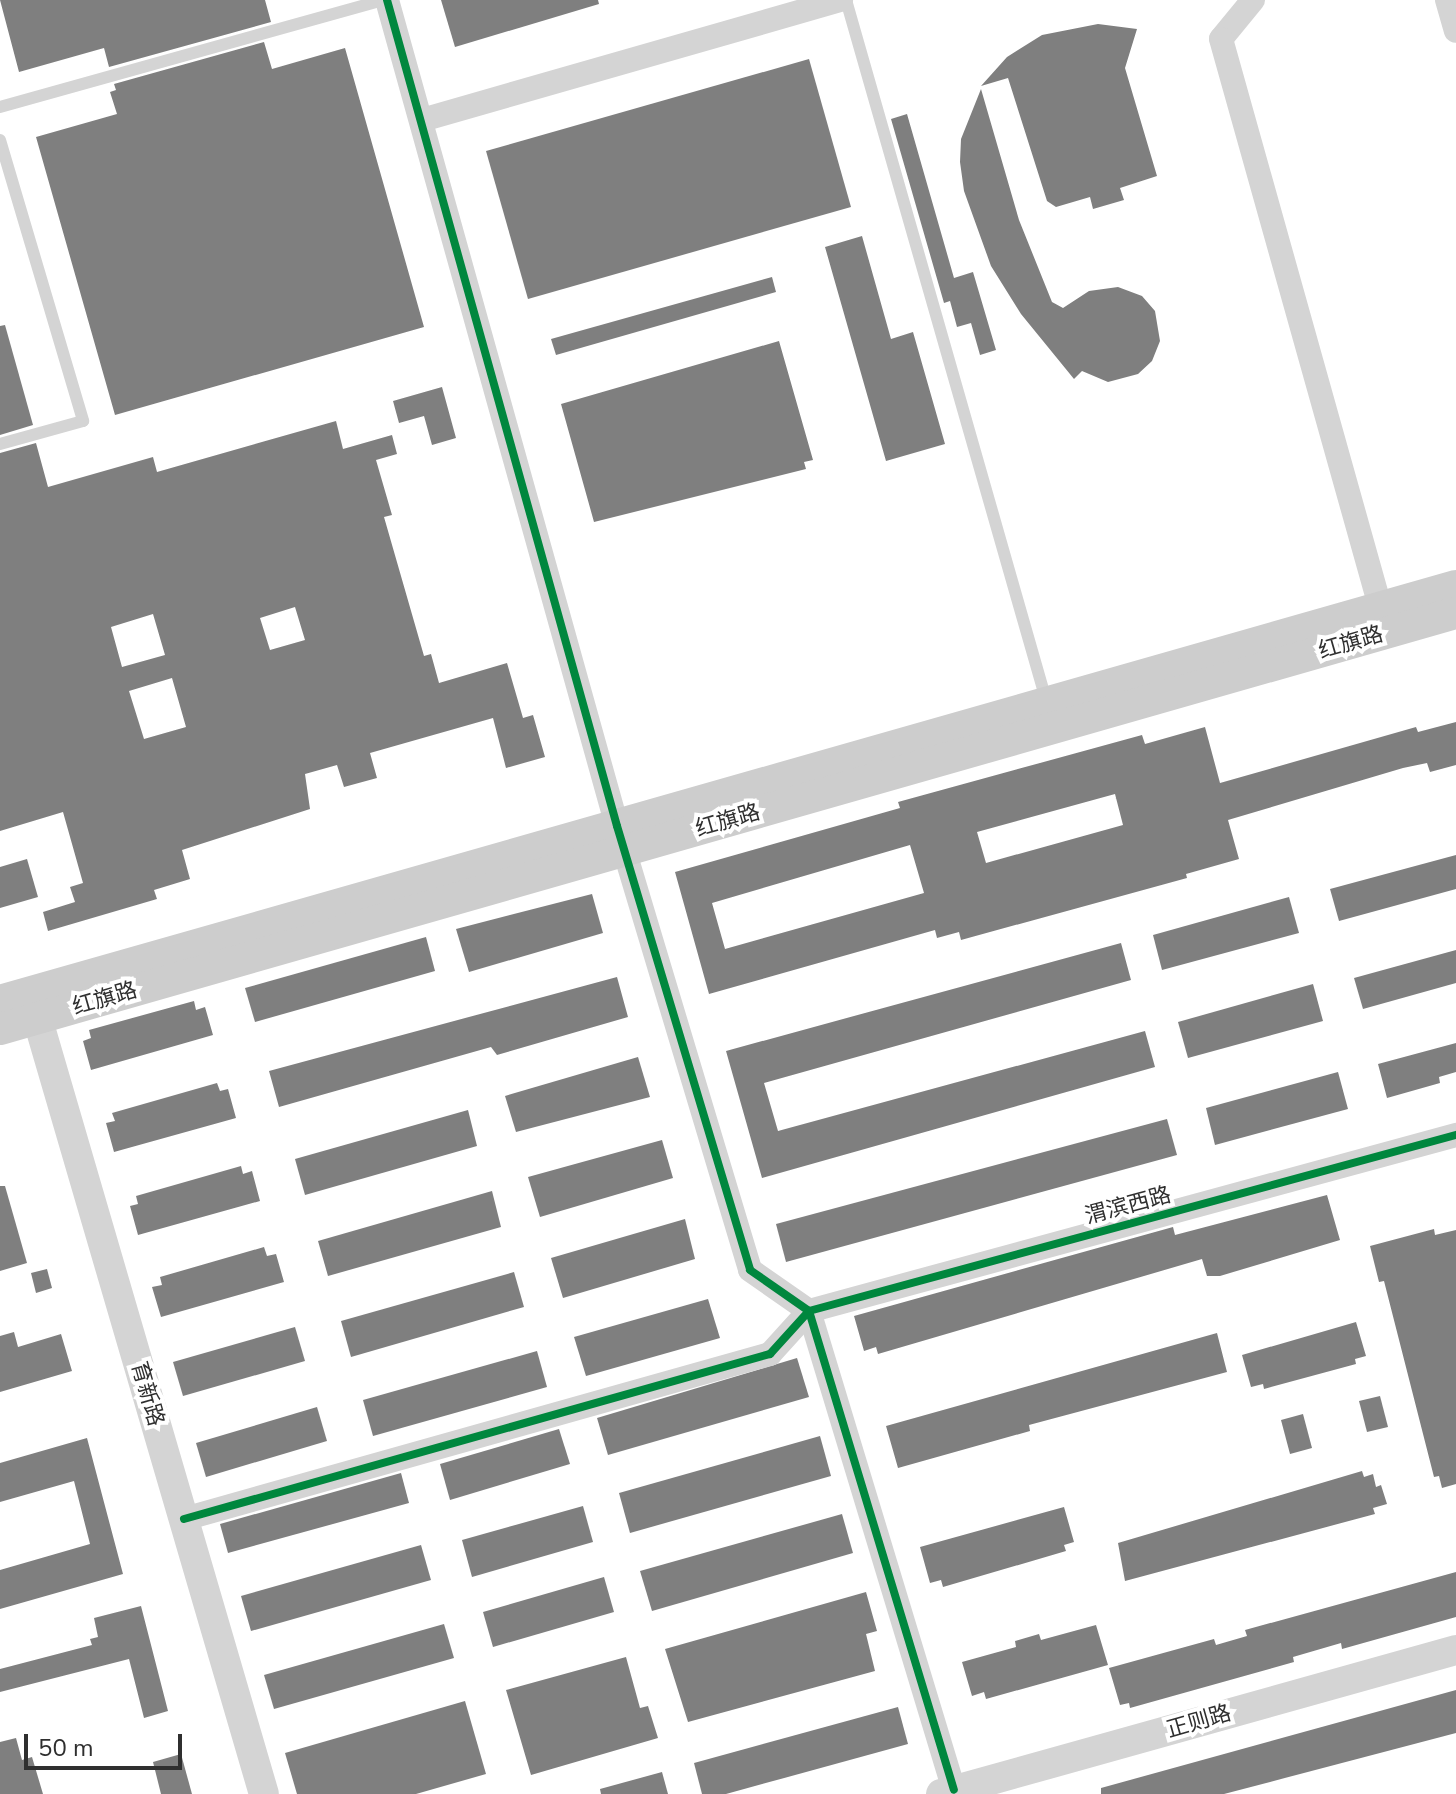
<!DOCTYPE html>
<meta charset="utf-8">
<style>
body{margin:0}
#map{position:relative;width:1456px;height:1794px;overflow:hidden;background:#fff;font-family:"Nunito Sans","Noto Sans SC",sans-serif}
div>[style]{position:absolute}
.building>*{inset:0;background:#7f7f7f}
.service>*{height:12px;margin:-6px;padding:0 6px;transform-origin:6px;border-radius:6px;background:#d4d4d4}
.minor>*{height:24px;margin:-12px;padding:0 12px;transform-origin:12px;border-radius:12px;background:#d4d4d4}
.tertiary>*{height:30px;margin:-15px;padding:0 15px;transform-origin:15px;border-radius:15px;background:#d4d4d4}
.secondary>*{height:32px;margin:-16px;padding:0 16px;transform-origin:16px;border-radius:16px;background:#cdcdcd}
.cycleway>*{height:8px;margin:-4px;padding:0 4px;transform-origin:4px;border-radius:4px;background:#00873e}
span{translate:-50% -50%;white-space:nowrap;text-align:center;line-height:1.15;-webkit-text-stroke:8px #fff;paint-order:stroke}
.street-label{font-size:22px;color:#2f2f2f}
.scale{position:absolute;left:24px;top:1734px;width:158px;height:36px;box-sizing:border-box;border:4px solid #2f2f2f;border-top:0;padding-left:10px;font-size:24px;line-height:28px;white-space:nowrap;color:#2f2f2f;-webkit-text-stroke:6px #fff;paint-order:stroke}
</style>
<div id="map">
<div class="building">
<i style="clip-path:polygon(0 0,265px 0,271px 22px,109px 67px,104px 48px,19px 72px)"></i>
<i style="clip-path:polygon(441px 0,598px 0,599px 4px,455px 47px)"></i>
<i style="clip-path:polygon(1098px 24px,1137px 29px,1125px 68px,1157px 176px,1120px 188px,1124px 200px,1093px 209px,1090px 197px,1056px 207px,1047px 201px,1008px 78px,981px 86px,1007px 57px,1042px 35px)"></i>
<i style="clip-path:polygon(264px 42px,272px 69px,345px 48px,424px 327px,115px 415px,36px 137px,117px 114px,110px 92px,116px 90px,114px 84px)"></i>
<i style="clip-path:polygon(809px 59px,851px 207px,528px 299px,486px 151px)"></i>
<i style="clip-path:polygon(981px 89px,1019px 220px,1052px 302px,1063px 308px,1089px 291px,1118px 287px,1142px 296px,1155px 311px,1160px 341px,1152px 361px,1138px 374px,1108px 382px,1082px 371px,1074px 379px,1021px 314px,991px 266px,964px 191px,960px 162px,961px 139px)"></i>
<i style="clip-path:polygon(907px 114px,954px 278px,973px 272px,996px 350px,980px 355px,971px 323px,957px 327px,950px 301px,944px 303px,891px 119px)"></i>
<i style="clip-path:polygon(862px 236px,891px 339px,913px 332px,945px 444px,886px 461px,825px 247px)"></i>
<i style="clip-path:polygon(772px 277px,776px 292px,556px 355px,551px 339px)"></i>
<i style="clip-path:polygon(5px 325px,33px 425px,0 435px,0 326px)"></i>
<i style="clip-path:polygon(779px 341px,813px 460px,804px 462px,806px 469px,594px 522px,561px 404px)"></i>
<i style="clip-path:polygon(442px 387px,456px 438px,432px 445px,424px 416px,399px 423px,393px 401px)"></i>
<i style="clip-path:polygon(evenodd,336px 421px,343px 449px,392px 435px,397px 454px,376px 460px,392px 515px,384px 517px,424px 656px,431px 654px,439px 683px,507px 663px,523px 718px,533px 715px,545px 757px,506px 768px,493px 718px,370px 753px,377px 778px,344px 787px,337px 765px,305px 774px,310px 809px,182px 850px,190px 879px,154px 890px,157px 899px,48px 931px,43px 912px,75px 902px,70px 887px,83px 883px,63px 812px,0 831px,0 453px,36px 443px,48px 487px,153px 457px,157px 472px,336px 421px,295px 607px,305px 640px,270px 650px,260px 618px,295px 607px,336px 421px,153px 614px,165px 655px,122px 667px,111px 627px,153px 614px,336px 421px,172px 678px,186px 727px,144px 739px,129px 691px,172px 678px)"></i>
<i style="clip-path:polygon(evenodd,1456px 722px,1456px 765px,1430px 772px,1427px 763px,1403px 768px,1228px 820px,1239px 859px,1186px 874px,1187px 878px,961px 940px,959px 932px,937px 938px,935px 930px,709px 994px,675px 872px,900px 808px,898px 802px,1142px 735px,1145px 744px,1205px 727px,1220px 783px,1416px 727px,1418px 732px,1456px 722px,1115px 794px,1123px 825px,986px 863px,977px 832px,1115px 794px,1456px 722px,910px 845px,924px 893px,725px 949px,712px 903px,910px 845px)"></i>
<i style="clip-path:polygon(1456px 855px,1456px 889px,1339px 921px,1330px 889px)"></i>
<i style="clip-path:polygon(27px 859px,38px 897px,0 908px,0 867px)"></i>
<i style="clip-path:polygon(592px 894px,603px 933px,469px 972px,456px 929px)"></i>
<i style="clip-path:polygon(1289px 897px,1299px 933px,1162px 970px,1153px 935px)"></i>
<i style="clip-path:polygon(426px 937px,435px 971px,255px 1022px,245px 988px)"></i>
<i style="clip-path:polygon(1121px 943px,1131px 980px,764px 1083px,778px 1131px,1145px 1031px,1155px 1067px,762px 1178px,726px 1051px)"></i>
<i style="clip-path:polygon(1456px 950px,1456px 983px,1363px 1009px,1354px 978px)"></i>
<i style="clip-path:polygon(617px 977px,628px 1017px,497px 1055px,491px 1047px,279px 1107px,269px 1071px)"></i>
<i style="clip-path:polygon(1313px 984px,1323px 1021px,1188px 1058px,1178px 1022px)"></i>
<i style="clip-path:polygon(194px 1001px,196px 1010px,205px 1007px,213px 1035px,91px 1070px,83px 1041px,91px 1038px,89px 1030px)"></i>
<i style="clip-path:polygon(1456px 1043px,1456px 1072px,1439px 1077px,1440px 1083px,1387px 1098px,1378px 1064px)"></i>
<i style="clip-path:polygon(638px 1057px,650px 1097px,516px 1132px,505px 1096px)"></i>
<i style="clip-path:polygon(1338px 1072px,1348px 1109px,1215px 1145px,1206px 1108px)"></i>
<i style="clip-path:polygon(217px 1083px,220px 1091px,228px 1089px,236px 1118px,114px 1152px,106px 1123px,115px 1121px,112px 1113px)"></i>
<i style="clip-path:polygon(468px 1110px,477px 1146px,305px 1195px,295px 1159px)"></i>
<i style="clip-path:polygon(1167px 1119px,1177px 1155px,786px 1262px,776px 1224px)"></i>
<i style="clip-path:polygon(662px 1140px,673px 1178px,540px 1217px,528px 1177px)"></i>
<i style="clip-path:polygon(241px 1166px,243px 1174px,252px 1171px,260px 1201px,138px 1235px,130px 1206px,138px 1204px,136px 1196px)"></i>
<i style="clip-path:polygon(0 1186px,5px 1186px,27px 1263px,0 1271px)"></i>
<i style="clip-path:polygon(492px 1191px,501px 1227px,328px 1276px,318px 1241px)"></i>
<i style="clip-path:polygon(1327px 1195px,1340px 1240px,1220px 1276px,1207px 1276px,1202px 1259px,878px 1354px,876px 1347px,864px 1351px,854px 1316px,1173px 1227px,1175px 1235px)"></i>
<i style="clip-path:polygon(685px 1219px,695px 1259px,563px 1298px,551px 1258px)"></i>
<i style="clip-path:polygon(1434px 1229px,1435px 1235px,1456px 1230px,1456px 1484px,1442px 1488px,1439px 1476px,1434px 1477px,1384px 1281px,1379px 1282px,1370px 1246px)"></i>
<i style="clip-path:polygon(264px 1247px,267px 1256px,276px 1254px,284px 1282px,161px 1317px,152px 1287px,162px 1285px,160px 1277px)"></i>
<i style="clip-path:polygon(47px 1269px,52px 1288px,36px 1293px,31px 1273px)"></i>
<i style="clip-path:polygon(514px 1272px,524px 1307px,351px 1357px,341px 1321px)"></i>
<i style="clip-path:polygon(708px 1299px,720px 1338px,586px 1376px,574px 1337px)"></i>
<i style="clip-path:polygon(1356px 1322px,1366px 1356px,1355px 1359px,1356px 1364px,1264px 1389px,1263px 1384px,1251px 1387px,1242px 1355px)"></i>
<i style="clip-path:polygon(295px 1327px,305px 1361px,183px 1396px,173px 1362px)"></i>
<i style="clip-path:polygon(14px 1332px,18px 1347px,61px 1334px,72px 1371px,0 1392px,0 1336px)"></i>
<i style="clip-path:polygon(1217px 1333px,1227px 1372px,1029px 1425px,1030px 1431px,898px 1468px,886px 1426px)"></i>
<i style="clip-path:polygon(537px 1351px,547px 1387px,373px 1436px,363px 1400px)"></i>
<i style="clip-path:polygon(797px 1358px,809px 1397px,608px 1455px,597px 1418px)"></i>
<i style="clip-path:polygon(1380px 1396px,1388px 1427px,1367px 1432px,1359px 1401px)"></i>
<i style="clip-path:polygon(317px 1407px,327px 1441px,206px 1477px,196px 1443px)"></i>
<i style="clip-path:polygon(1303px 1414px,1312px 1448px,1290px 1454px,1281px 1420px)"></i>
<i style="clip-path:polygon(559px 1429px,570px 1464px,450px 1500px,440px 1464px)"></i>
<i style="clip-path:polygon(820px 1436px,831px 1476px,630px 1533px,619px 1493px)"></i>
<i style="clip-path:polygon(87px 1438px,123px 1574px,0 1609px,0 1570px,90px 1544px,74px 1481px,0 1502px,0 1463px)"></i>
<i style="clip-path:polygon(1362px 1471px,1364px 1477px,1373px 1474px,1376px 1487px,1381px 1485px,1387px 1504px,1373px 1508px,1375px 1514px,1125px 1581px,1118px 1543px)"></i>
<i style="clip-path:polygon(401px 1473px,409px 1503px,228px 1553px,220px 1524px)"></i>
<i style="clip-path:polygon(583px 1506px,593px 1542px,472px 1577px,462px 1540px)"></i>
<i style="clip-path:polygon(1064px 1507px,1074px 1542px,1064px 1545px,1066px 1551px,943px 1587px,941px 1580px,930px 1583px,920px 1547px)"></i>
<i style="clip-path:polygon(842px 1514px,853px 1553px,652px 1611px,640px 1571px)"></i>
<i style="clip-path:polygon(421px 1545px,431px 1580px,251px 1631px,241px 1596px)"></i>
<i style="clip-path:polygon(1456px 1572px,1456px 1617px,1342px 1649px,1341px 1643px,1293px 1657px,1294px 1662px,1130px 1708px,1129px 1703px,1120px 1705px,1109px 1668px,1214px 1639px,1216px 1645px,1247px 1636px,1245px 1630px)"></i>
<i style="clip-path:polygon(604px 1577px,614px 1612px,493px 1647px,483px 1612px)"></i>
<i style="clip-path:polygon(866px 1592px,877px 1631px,866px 1634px,875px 1671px,688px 1722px,665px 1649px)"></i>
<i style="clip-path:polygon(141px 1606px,168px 1711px,144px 1718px,129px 1659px,0 1692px,0 1669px,92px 1645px,90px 1639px,98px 1637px,94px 1618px)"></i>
<i style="clip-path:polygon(444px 1624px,454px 1658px,274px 1709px,264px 1675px)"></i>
<i style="clip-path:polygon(1096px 1625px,1108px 1665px,986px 1699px,984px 1692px,972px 1696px,962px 1662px,1016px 1647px,1015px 1641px,1039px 1634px,1041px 1640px)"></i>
<i style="clip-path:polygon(626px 1657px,640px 1708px,648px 1706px,658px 1738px,531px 1775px,506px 1690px)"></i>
<i style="clip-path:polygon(1456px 1690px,1456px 1733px,1224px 1794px,1101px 1794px,1101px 1788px)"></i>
<i style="clip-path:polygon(465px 1701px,486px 1774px,416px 1794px,297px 1794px,285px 1753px)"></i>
<i style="clip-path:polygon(898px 1707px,908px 1744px,726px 1794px,702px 1794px,694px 1763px)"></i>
<i style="clip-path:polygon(16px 1738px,22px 1760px,32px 1757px,43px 1794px,0 1794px,0 1742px)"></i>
<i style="clip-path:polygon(181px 1754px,192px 1794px,161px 1794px,153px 1762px)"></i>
<i style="clip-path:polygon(662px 1772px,668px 1794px,601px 1794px,600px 1789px)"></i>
</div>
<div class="service">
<i style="left:846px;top:0;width:728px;rotate:74.05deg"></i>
<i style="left:0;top:107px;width:397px;rotate:-15.6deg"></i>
<i style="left:0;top:140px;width:293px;rotate:73.5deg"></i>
<i style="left:83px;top:421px;width:86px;rotate:164.5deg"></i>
</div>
<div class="minor">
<i style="left:387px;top:0;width:857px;rotate:74.44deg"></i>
<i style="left:617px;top:826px;width:463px;rotate:73.3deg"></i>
<i style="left:750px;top:1270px;width:72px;rotate:34.8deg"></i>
<i style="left:809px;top:1311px;width:500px;rotate:73.16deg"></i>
<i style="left:1253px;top:0;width:50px;rotate:129.4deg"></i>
<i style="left:1221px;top:39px;width:608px;rotate:74.34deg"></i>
<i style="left:1447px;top:0;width:32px;rotate:74deg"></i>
<i style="left:422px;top:120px;width:436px;rotate:-16deg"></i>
<i style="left:184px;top:1519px;width:609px;rotate:-15.73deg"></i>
<i style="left:770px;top:1354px;width:58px;rotate:-47.8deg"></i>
<i style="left:809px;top:1311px;width:671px;rotate:-15.22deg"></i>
</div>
<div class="tertiary">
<i style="left:30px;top:993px;width:834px;rotate:73.72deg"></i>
<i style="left:941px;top:1794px;width:535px;rotate:-15.62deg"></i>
</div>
<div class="secondary">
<i style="left:0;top:1001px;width:1514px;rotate:-15.91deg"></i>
<i style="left:0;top:1029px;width:1514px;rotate:-15.95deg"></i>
</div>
<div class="cycleway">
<i style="left:387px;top:0;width:857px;rotate:74.44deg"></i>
<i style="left:617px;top:826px;width:463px;rotate:73.3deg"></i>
<i style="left:750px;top:1270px;width:72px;rotate:34.8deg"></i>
<i style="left:809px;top:1311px;width:500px;rotate:73.16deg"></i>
<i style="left:184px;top:1519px;width:609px;rotate:-15.73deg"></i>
<i style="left:770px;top:1354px;width:58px;rotate:-47.8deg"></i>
<i style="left:809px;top:1311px;width:671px;rotate:-15.22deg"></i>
</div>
<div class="street-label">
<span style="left:1351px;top:643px;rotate:-16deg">红旗路</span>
<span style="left:728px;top:821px;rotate:-16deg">红旗路</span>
<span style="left:105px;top:999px;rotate:-16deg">红旗路</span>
<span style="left:1128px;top:1206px;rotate:-15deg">渭滨西路</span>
<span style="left:147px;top:1394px;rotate:74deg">育新路</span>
<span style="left:1199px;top:1722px;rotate:-16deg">正则路</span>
</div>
<div class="scale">50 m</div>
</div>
